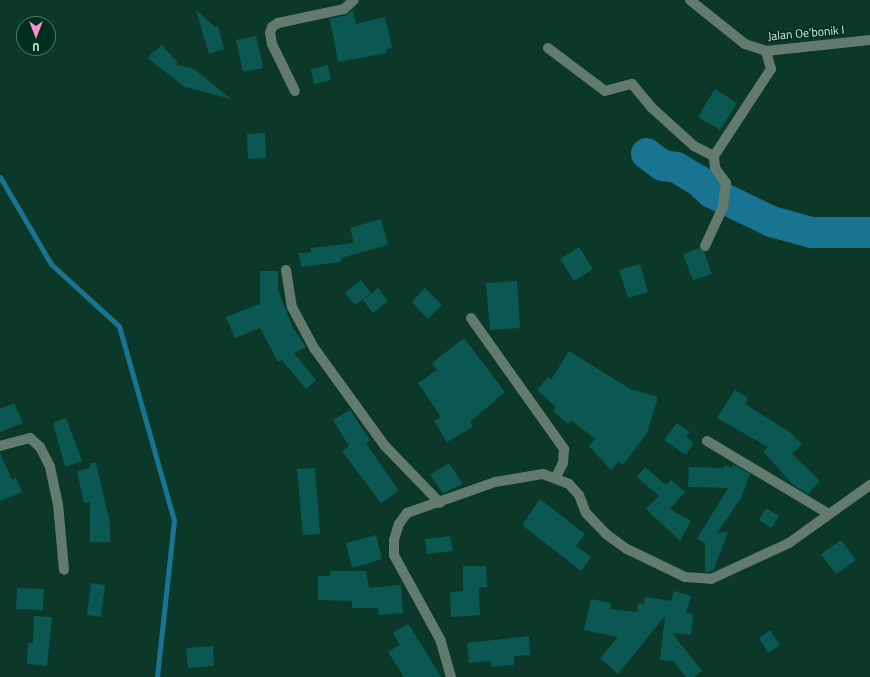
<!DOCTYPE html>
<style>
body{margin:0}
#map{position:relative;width:870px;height:677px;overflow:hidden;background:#0c3829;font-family:"Titillium Web",sans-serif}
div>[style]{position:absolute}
.stream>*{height:5px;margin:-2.5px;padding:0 2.5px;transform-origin:2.5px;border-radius:2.5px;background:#197492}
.river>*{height:31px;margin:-15.5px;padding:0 15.5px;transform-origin:15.5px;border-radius:15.5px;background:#197492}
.building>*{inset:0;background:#0b5852}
.minor>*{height:10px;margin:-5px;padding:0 5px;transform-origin:5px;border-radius:5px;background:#637a6f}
span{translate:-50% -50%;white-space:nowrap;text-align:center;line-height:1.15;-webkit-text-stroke:3px #002e1f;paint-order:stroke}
.street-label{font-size:12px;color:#d0eddf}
.north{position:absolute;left:16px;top:16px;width:40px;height:40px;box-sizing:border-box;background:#002e1f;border:1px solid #537a6c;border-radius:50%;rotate:180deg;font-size:11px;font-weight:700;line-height:16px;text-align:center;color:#d0eddf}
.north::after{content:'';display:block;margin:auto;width:14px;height:18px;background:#f890cb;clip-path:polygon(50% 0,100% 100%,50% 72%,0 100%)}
</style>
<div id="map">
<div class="stream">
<i style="left:0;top:177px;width:101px;rotate:59.6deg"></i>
<i style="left:51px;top:264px;width:92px;rotate:42.4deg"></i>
<i style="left:119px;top:326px;width:202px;rotate:74.2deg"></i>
<i style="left:174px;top:520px;width:158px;rotate:96.2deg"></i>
</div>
<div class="river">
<i style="left:646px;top:153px;width:20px;rotate:37deg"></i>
<i style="left:662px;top:165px;width:14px;rotate:8deg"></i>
<i style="left:676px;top:167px;width:27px;rotate:31deg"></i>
<i style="left:699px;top:181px;width:16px;rotate:43deg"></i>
<i style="left:711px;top:192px;width:67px;rotate:25.8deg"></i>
<i style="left:771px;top:221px;width:41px;rotate:15.4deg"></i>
<i style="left:811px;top:232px;width:59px"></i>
</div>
<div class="building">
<i style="clip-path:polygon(196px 10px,215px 27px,218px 26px,224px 49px,209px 54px)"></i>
<i style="clip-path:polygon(353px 10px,356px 24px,385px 17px,392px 48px,386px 49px,387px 53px,338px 62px,330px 19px,346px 15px)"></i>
<i style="clip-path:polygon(256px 36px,263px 68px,243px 72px,236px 40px)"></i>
<i style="clip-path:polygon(162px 45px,178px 63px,174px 64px,194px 69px,231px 99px,185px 87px,146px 57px,151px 58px,149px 56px)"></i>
<i style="clip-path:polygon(328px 65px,331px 80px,314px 84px,311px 69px)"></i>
<i style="clip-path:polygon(715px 89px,737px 103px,720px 130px,698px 117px)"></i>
<i style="clip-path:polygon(265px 133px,266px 158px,248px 159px,247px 134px)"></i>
<i style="clip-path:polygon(381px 219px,388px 245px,341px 258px,341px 262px,301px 267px,299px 253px,311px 252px,311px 248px,354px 243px,350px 228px)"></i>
<i style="clip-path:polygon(579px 247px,593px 269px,574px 281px,560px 259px)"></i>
<i style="clip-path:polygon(699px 248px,704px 252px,712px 274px,693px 280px,683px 254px)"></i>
<i style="clip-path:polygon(640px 264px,648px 292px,628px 298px,619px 270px)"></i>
<i style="clip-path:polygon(260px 271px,278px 271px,278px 290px,293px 328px,306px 347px,294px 353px,316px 380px,306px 389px,282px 360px,278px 362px,260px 328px,235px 338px,226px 317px,260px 304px)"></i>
<i style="clip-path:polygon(361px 280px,371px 293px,355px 305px,345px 293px)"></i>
<i style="clip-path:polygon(517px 281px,520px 328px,490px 330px,486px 283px)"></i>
<i style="clip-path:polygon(378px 288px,388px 301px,373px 313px,363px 300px)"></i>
<i style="clip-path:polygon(425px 288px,442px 305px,428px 319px,412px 302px)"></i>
<i style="clip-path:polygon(464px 338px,505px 392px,470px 422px,473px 427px,447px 442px,434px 421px,441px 417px,418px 383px,437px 370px,432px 363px)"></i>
<i style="clip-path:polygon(569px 351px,630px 389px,658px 397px,647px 433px,623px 465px,619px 461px,611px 470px,589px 446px,595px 439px,571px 420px,568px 424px,553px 411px,556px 407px,537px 390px,548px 377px,551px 380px)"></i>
<i style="clip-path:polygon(735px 390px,748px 398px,745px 404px,791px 433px,802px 444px,792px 454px,820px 481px,808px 494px,792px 484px,763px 451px,768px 447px,717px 418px)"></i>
<i style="clip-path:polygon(14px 403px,23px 423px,0 432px,0 409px)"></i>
<i style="clip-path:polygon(350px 410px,370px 440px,366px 443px,399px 491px,381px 503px,342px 451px,349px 446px,333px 420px)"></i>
<i style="clip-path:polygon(66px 418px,82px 461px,65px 467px,53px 423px)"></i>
<i style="clip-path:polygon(677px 423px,690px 432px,686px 437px,694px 443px,686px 455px,664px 440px)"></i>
<i style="clip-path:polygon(0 453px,12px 480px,16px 478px,22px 492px,0 501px)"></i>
<i style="clip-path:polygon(90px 463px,96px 463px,110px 523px,110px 542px,90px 542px,90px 502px,84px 503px,77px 471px,90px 468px)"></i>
<i style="clip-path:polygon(449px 463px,463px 484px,443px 493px,430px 475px)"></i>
<i style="clip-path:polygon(733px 464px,750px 474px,741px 498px,717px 533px,728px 532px,713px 571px,705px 572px,705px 543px,697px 539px,728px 488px,688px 487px,689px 467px,724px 468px,725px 465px,732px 468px)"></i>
<i style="clip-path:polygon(645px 467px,666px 485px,671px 480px,685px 492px,670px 509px,691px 521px,680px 541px,646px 509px,659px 496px,637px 477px)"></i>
<i style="clip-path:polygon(315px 468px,320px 534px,303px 535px,297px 469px)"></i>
<i style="clip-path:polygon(540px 499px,585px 534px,576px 546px,591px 557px,581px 571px,522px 525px)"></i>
<i style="clip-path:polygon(766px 508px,779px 516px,771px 528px,759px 520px)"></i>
<i style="clip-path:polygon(376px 535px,382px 559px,352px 568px,346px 543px)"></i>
<i style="clip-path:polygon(450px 536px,453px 551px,427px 554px,425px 539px)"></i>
<i style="clip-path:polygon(841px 540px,856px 560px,836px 574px,821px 554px)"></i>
<i style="clip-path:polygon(463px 566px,486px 566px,487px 587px,479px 588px,480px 615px,451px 617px,450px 592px,463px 591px)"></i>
<i style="clip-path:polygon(330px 571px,366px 571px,369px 588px,401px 585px,403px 613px,379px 615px,378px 608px,352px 608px,352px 601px,318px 600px,318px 576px,330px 576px)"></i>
<i style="clip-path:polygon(91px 583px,105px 585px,101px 617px,87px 615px)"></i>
<i style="clip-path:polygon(17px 588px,44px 589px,43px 610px,16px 609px)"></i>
<i style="clip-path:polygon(674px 591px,691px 596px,686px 613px,693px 614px,691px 635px,672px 633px,702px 671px,694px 677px,686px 677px,673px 661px,660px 660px,665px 616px,618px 674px,600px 658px,618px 637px,584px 630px,591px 599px,611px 603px,610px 609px,637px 612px,638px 603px,644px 604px,645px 597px,671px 601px)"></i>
<i style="clip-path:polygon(34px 616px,52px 617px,47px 666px,27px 664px,28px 643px,33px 643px)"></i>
<i style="clip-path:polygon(408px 624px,416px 636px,441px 677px,404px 677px,388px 652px,400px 645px,393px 633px)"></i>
<i style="clip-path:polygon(770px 630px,780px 645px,768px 653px,759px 638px)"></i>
<i style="clip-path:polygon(529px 636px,530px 655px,514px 656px,514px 665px,491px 667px,491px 661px,469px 663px,467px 643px)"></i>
<i style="clip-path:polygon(213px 646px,214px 666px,188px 668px,186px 648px)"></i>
</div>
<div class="minor">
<i style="left:690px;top:0;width:70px;rotate:38.7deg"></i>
<i style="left:745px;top:44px;width:22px;rotate:18deg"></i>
<i style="left:766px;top:51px;width:105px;rotate:-6deg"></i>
<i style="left:548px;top:48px;width:71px;rotate:37deg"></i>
<i style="left:605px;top:91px;width:28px;rotate:-15deg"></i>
<i style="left:632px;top:84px;width:30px;rotate:50deg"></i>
<i style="left:651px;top:107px;width:58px;rotate:42.2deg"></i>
<i style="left:694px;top:146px;width:22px;rotate:27deg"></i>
<i style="left:295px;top:91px;width:52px;rotate:-116.1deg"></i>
<i style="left:272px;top:44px;width:11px;rotate:-100deg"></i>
<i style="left:270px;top:33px;width:6px;rotate:-72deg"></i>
<i style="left:272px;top:27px;width:7px;rotate:-34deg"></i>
<i style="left:278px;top:23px;width:67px;rotate:-12deg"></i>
<i style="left:344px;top:9px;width:13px;rotate:-42deg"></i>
<i style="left:705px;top:246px;width:43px;rotate:-65.2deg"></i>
<i style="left:723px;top:207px;width:24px;rotate:-83deg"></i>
<i style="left:726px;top:183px;width:19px;rotate:-126deg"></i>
<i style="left:715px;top:168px;width:12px;rotate:-95deg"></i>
<i style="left:714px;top:156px;width:104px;rotate:-56.8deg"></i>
<i style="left:771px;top:69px;width:19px;rotate:-106deg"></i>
<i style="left:286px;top:270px;width:37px;rotate:81deg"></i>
<i style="left:292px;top:307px;width:47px;rotate:61.8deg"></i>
<i style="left:314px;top:348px;width:121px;rotate:54.1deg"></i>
<i style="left:385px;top:446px;width:79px;rotate:46deg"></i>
<i style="left:471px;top:318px;width:161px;rotate:54.6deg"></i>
<i style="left:564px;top:449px;width:14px;rotate:94deg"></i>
<i style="left:563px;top:463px;width:16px;rotate:117deg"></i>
<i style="left:707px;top:441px;width:142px;rotate:30.9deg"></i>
<i style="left:0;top:446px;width:31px;rotate:-15deg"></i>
<i style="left:30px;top:438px;width:13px;rotate:42deg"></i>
<i style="left:40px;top:447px;width:22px;rotate:63deg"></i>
<i style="left:50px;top:467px;width:38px;rotate:78deg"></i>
<i style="left:58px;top:504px;width:66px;rotate:84.8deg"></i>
<i style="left:451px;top:677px;width:37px;rotate:-106deg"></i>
<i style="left:441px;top:641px;width:98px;rotate:-118.7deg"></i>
<i style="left:394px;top:555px;width:15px;rotate:-90deg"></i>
<i style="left:394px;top:540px;width:17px;rotate:-73deg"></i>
<i style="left:399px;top:524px;width:14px;rotate:-54deg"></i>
<i style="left:407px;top:513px;width:93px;rotate:-19.4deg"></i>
<i style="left:495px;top:482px;width:49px;rotate:-9.5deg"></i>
<i style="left:543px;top:474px;width:28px;rotate:21deg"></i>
<i style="left:569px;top:484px;width:15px;rotate:48deg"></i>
<i style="left:579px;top:495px;width:19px;rotate:69deg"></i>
<i style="left:586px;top:513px;width:29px;rotate:46deg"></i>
<i style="left:606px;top:534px;width:26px;rotate:36deg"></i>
<i style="left:627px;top:549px;width:64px;rotate:25.8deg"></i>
<i style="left:685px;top:577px;width:26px;rotate:4deg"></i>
<i style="left:711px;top:579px;width:86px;rotate:-24.8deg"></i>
<i style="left:789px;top:543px;width:100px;rotate:-35.6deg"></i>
</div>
<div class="street-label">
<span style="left:806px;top:33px;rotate:-5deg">Jalan Oe'bonik I</span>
</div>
<div class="north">U</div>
</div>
